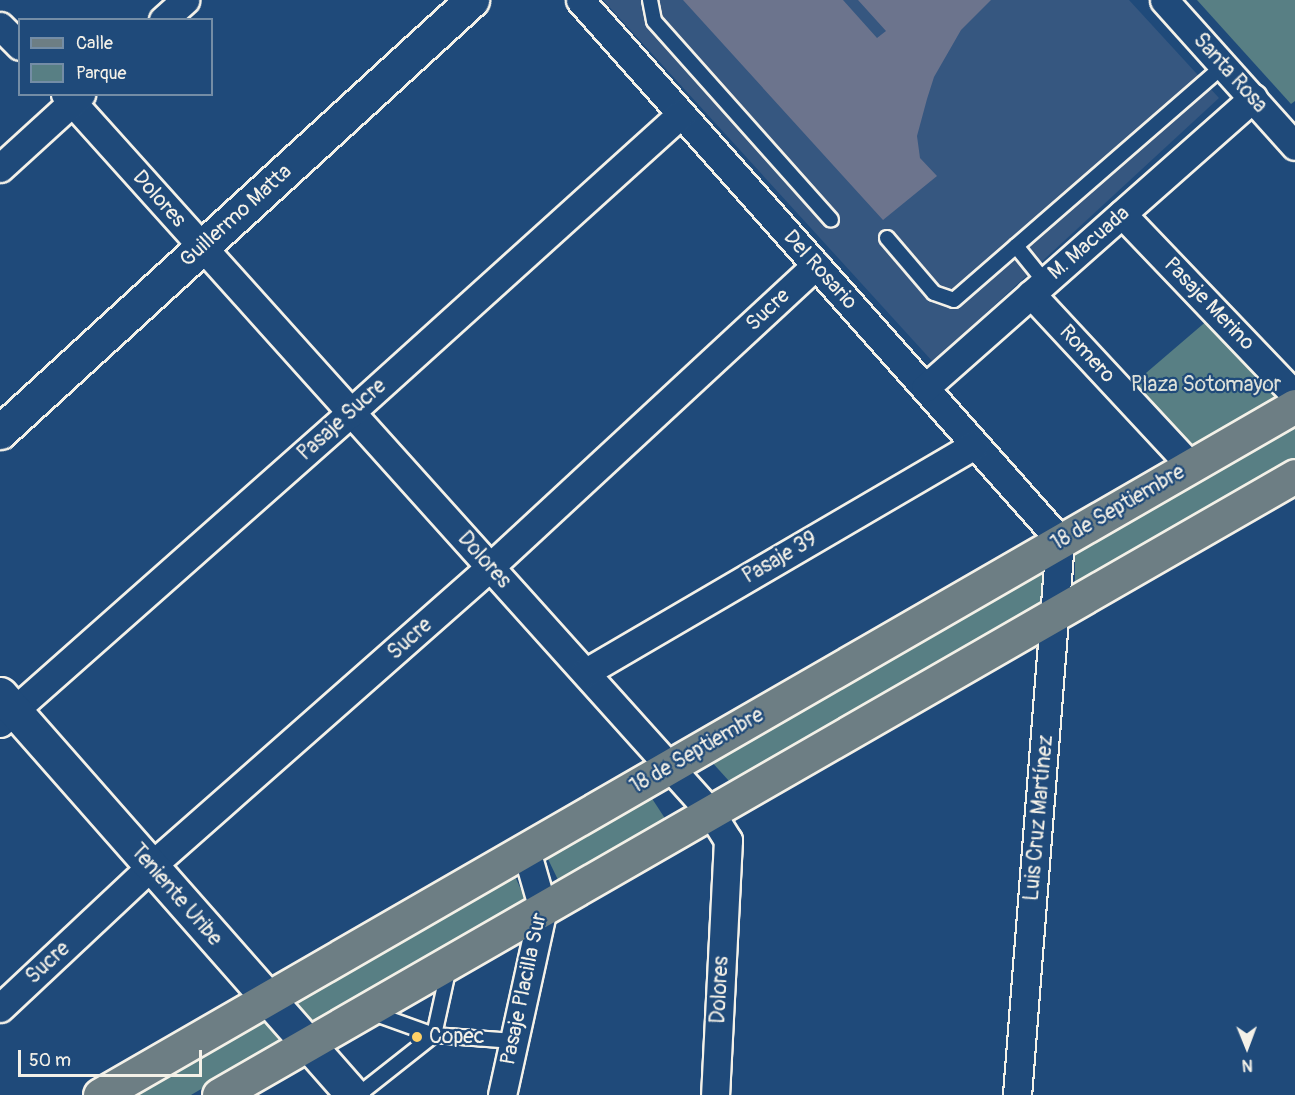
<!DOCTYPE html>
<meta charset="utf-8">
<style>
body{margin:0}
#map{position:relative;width:1295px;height:1095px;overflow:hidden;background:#1f4a7a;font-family:Pangolin,sans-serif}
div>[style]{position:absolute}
.built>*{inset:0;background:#365780}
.green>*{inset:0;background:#587f84}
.building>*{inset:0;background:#6c748d}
.roads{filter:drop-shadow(2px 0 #f4f1e8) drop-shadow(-2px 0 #f4f1e8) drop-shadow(0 2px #f4f1e8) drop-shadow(0 -2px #f4f1e8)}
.service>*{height:14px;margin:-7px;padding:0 7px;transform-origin:7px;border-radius:7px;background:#1f4a7a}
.minor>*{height:27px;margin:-13.5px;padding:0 13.5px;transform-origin:13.5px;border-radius:13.5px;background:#1f4a7a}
.tertiary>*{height:33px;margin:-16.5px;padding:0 16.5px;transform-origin:16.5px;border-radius:16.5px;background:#1f4a7a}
.primary>*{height:33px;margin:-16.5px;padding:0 16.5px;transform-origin:16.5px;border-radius:16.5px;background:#6d7e84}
.dots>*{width:16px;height:16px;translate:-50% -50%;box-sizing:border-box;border:3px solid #1f4a7a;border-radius:50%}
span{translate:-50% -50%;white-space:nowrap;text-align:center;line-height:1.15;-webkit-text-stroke:4.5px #1f4a7a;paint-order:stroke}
.street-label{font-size:21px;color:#f4f1e8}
.park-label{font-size:21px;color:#dde0d9}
.poi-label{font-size:21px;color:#f4f1e8}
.left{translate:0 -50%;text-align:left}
.legend{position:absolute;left:18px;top:18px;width:195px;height:78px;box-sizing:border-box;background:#1f4a7a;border:2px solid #748da6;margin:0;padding:8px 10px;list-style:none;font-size:18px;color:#f4f1e8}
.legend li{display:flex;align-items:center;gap:12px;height:30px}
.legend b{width:30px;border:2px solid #748da6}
.north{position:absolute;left:1217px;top:1017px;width:60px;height:60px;-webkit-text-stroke:4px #1f4a7a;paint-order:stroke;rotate:179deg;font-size:16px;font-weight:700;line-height:24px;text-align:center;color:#f4f1e8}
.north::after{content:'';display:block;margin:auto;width:21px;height:27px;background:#f4f1e8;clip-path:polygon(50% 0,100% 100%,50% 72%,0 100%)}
.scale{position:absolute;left:18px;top:1050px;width:184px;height:27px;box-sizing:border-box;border:3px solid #f4f1e8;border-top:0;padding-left:8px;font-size:18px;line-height:21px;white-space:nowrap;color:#f4f1e8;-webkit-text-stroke:4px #1f4a7a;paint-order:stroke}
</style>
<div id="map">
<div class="built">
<i style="clip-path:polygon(603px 0,1129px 0,1219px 98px,933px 362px)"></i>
</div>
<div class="green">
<i style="clip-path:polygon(1197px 0,1295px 0,1295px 101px,1291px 104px)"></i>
<i style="clip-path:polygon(1209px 319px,1285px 396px,1188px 450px,1132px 385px)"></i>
<i style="clip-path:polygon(1295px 424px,1295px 463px,1075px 591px,1075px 551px)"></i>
<i style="clip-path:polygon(1045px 568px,1047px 606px,729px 781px,710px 760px)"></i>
<i style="clip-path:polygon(651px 797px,668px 823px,560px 884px,547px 857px)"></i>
<i style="clip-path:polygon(514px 874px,527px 903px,313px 1023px,295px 1000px)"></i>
<i style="clip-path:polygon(269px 1017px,288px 1038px,191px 1095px,135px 1095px)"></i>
</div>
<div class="building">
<i style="clip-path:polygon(683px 0,843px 0,877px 38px,886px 31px,858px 0,991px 0,961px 30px,934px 77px,927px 99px,917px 136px,920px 158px,937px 176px,883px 220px)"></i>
</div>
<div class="roads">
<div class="service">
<i style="left:650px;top:0;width:21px;rotate:79deg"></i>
<i style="left:654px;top:21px;width:266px;rotate:48.3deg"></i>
<i style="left:887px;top:238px;width:72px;rotate:49.5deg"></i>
<i style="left:934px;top:293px;width:21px;rotate:19deg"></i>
<i style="left:954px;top:300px;width:357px;rotate:-41deg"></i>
<i style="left:1016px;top:246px;width:46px;rotate:51.1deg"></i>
<i style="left:370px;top:1012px;width:68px;rotate:19.8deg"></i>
<i style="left:434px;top:1035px;width:80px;rotate:4.3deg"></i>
<i style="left:358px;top:1095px;width:97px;rotate:-38.3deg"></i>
<i style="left:434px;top:1035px;width:70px;rotate:-77.6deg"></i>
</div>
<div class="minor">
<i style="left:580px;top:0;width:722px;rotate:48.37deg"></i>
<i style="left:1060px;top:540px;width:557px;rotate:94.43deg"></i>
<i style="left:1164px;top:0;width:196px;rotate:48.1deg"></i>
<i style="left:163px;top:20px;width:30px;rotate:-42deg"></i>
<i style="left:0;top:26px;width:28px;rotate:45deg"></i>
<i style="left:65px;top:94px;width:967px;rotate:48.06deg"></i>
<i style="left:711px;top:813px;width:32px;rotate:58deg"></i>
<i style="left:728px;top:840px;width:255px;rotate:92.9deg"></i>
<i style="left:0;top:168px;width:110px;rotate:-42.4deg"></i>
<i style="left:1122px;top:214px;width:250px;rotate:46.3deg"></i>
<i style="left:1031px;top:294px;width:235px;rotate:47.1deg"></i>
<i style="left:925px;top:388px;width:438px;rotate:-41.5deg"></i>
<i style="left:586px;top:672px;width:450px;rotate:-30.3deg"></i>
<i style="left:0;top:723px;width:468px;rotate:-41.5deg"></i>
<i style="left:350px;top:413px;width:446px;rotate:-42.1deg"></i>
<i style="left:0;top:1008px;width:207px;rotate:-43.2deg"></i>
<i style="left:151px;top:866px;width:452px;rotate:-41.4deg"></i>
<i style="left:490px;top:567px;width:444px;rotate:-42.8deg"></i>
<i style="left:502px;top:1095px;width:190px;rotate:-77.6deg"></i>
<i style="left:543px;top:909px;width:61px;rotate:-106.1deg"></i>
</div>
<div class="tertiary">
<i style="left:0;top:432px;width:640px;rotate:-42.47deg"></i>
<i style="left:0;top:694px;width:534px;rotate:48.64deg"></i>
</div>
<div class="primary">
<i style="left:100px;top:1095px;width:1379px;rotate:-29.97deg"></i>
<i style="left:219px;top:1095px;width:1241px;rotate:-29.91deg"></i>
</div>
</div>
<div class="dots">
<i style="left:417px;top:1037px;background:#ffd166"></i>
</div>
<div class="street-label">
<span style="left:1230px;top:73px;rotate:48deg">Santa Rosa</span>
<span style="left:159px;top:199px;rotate:48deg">Dolores</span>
<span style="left:236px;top:216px;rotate:-42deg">Guillermo Matta</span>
<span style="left:1089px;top:243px;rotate:-41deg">M. Macuada</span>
<span style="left:820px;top:270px;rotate:48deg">Del Rosario</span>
<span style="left:1209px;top:304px;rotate:46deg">Pasaje Merino</span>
<span style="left:768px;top:310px;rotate:-43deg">Sucre</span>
<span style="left:1087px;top:354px;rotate:47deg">Romero</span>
<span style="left:342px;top:420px;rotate:-42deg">Pasaje Sucre</span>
<span style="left:1118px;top:508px;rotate:-30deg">18 de Septiembre</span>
<span style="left:780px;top:558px;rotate:-30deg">Pasaje 39</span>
<span style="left:484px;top:560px;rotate:48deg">Dolores</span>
<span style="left:410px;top:639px;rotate:-42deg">Sucre</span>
<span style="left:697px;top:751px;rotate:-30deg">18 de Septiembre</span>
<span style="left:1039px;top:818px;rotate:-85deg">Luis Cruz Martínez</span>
<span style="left:176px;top:895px;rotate:49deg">Teniente Uribe</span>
<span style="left:48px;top:963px;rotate:-43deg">Sucre</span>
<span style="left:524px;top:989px;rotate:-78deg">Pasaje Placilla Sur</span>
<span style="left:720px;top:990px;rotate:-87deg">Dolores</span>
</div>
<div class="park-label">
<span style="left:1206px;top:385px">Plaza Sotomayor</span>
</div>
<div class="poi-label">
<span class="left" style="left:429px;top:1037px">Copec</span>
</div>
<ul class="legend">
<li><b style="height:8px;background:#6d7e84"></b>Calle</li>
<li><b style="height:16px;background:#587f84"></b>Parque</li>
</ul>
<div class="north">N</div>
<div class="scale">50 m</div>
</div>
